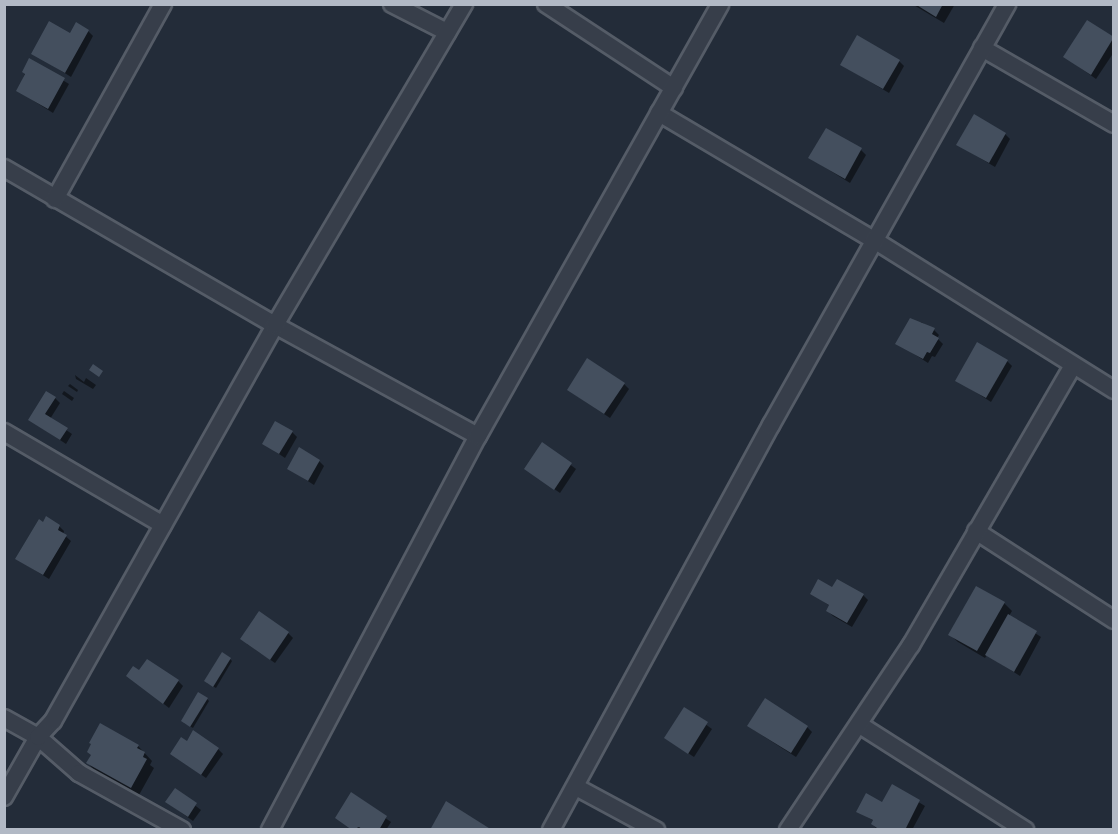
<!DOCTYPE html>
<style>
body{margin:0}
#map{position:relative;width:1118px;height:834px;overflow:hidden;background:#232c39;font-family:"Roboto Condensed",sans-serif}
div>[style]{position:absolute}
.shadow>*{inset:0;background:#0007}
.building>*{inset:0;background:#444f5e}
.roads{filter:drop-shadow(2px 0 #555c67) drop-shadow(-2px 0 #555c67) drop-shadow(0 2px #555c67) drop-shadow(0 -2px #555c67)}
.minor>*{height:16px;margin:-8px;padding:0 8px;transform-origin:8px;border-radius:8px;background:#373e4a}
span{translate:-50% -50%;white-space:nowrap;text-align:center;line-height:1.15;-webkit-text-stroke:5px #1c232e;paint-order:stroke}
.frame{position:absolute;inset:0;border:6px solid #b2b9c5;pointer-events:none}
</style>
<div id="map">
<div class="shadow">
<i style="clip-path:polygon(912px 4px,955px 4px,944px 23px)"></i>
<i style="clip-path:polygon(1088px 22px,1114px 39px,1114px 52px,1096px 79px,1065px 57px)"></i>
<i style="clip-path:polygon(88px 31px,93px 36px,71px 77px,33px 53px,71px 35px)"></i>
<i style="clip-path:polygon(30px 60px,69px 84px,53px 113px,18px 91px)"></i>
<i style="clip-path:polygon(899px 61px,904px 66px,889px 93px,842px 65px)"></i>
<i style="clip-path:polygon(1005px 134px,1010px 139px,995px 167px,958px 145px)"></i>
<i style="clip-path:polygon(861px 150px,866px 155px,850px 183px,810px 158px)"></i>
<i style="clip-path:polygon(921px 322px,934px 330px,939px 335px,937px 338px,943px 344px,935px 357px,932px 356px,928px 363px,897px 343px)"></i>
<i style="clip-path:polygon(1007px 361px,1012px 366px,991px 402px,957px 380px)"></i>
<i style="clip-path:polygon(75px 375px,84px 382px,86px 378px,96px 385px,93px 389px,76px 379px)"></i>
<i style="clip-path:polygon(70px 384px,78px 390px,77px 392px,68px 386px)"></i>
<i style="clip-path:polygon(624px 384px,629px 389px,610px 418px,574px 394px)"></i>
<i style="clip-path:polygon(64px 391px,74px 398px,72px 401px,62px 394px)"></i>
<i style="clip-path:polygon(55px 398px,60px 403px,50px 419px,72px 434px,66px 444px,30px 420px)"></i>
<i style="clip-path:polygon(292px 432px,297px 437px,285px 458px,264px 444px)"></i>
<i style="clip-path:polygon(543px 444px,576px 469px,560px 493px,531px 473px)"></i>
<i style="clip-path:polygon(319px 461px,324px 466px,314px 485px,289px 469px)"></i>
<i style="clip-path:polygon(59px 526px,64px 531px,63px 534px,71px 541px,49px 579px,17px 559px)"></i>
<i style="clip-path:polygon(833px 589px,863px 595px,868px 600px,852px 627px,833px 616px,828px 611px,830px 606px,811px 593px)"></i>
<i style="clip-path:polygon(1004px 603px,1012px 611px,1009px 616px,1041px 637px,1020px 676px,987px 655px,985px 658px,958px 642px,950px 635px)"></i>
<i style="clip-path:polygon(288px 633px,293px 638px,275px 663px,247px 644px)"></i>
<i style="clip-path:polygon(230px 659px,232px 661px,216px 688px,207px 683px)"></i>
<i style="clip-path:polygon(140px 672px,178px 681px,183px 686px,169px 708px,128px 676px)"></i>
<i style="clip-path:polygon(207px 699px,209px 701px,193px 728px,184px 723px)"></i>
<i style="clip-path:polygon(684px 709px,712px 729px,694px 757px,671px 742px)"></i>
<i style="clip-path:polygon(807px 727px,812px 732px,796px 757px,754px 730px)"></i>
<i style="clip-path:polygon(187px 743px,218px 749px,223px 754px,206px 778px,177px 758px)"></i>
<i style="clip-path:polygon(138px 746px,152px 761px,150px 765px,154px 768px,139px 795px,95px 771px,88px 763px,92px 755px)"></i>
<i style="clip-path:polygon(892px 786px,925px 806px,912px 830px,878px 830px,872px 824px,874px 821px,860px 813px,883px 804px)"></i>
<i style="clip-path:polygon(175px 790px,201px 810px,193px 821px,172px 806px)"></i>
<i style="clip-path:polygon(351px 794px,391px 822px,386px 830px,352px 830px)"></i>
</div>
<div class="building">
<i style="clip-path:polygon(915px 4px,943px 4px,936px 17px)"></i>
<i style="clip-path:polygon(1087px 20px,1114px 37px,1091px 75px,1063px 57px)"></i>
<i style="clip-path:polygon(49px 21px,70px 33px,76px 22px,89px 30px,65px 73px,31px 54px)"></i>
<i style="clip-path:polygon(857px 35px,900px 60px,883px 89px,840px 65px)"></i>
<i style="clip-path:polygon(29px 58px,65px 78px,48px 109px,16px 91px,25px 74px,22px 72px)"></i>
<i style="clip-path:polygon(974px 114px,1006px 133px,989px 163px,956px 145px)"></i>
<i style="clip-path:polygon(826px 128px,862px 148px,845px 179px,808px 158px)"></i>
<i style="clip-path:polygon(910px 318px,935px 328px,932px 334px,939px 338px,930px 353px,927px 352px,923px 359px,895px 344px)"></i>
<i style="clip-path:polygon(977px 342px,1008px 360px,986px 398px,955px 381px)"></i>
<i style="clip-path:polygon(587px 358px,625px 383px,604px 414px,567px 390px)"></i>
<i style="clip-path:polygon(93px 364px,103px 371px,99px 377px,89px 370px)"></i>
<i style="clip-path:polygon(46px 391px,56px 397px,45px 414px,68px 428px,60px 440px,28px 420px)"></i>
<i style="clip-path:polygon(275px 421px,293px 431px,279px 454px,262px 444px)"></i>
<i style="clip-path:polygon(542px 442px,572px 463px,554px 490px,524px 469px)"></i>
<i style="clip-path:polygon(299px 447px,320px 460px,308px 481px,287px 469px)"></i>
<i style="clip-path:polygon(46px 516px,60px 525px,58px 530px,67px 535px,43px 575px,15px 559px,39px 519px,43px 522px)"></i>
<i style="clip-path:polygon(818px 579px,832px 587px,837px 579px,864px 594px,847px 623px,826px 611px,829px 605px,810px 594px)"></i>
<i style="clip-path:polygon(976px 586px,1005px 602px,977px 651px,948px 635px)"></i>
<i style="clip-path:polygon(259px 611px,289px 632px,270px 660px,240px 639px)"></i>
<i style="clip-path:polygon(1008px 614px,1037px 631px,1014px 672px,985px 655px)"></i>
<i style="clip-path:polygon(222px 652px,231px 658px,213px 687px,204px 681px)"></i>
<i style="clip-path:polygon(147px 659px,179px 680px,163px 704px,126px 676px,133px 666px,139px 670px)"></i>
<i style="clip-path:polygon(198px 692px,208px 698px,190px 727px,181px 721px)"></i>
<i style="clip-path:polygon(765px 698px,808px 726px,791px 753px,747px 726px)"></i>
<i style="clip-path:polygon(684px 707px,708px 722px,688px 754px,664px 738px)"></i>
<i style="clip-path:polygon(100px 723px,139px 745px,137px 748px,145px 752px,143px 757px,147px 759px,131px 788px,86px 763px,91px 755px,87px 752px,91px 744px,89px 743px)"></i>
<i style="clip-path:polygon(193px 730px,219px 748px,201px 775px,170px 754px,181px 737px,187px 741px)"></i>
<i style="clip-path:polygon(892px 784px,920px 800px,905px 830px,880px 830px,871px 824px,873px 820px,856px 812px,866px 793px,882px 802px)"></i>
<i style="clip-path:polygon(175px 788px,197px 803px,188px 817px,165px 802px)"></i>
<i style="clip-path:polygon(351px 792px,387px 816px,379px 830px,363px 830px,359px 827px,352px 830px,335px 818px)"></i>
<i style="clip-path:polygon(446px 801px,492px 830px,430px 830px)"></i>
</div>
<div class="roads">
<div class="minor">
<i style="left:392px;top:4px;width:62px;rotate:27deg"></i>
<i style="left:546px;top:4px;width:153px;rotate:33.3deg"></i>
<i style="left:982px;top:48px;width:152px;rotate:29.9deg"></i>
<i style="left:659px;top:113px;width:250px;rotate:30.6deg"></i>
<i style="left:874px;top:240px;width:283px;rotate:32deg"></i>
<i style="left:4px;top:168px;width:313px;rotate:30.1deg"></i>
<i style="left:275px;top:325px;width:231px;rotate:28.7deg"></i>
<i style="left:55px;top:199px;width:223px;rotate:-61deg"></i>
<i style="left:4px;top:432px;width:184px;rotate:30.3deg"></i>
<i style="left:976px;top:531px;width:164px;rotate:32.8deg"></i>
<i style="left:4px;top:718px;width:39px;rotate:29deg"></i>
<i style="left:38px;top:737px;width:55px;rotate:41.3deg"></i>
<i style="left:79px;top:773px;width:118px;rotate:29deg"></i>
<i style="left:860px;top:725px;width:196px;rotate:32.5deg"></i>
<i style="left:576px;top:787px;width:91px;rotate:28.3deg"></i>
<i style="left:4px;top:797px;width:69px;rotate:-60.5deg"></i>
<i style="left:38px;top:737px;width:22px;rotate:-47deg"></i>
<i style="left:53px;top:721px;width:454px;rotate:-60.7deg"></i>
<i style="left:275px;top:325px;width:373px;rotate:-59.5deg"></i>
<i style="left:270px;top:830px;width:446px;rotate:-62.2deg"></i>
<i style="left:478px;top:436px;width:495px;rotate:-60.7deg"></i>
<i style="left:551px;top:830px;width:461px;rotate:-61.5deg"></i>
<i style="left:771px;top:425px;width:483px;rotate:-60.7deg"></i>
<i style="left:788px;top:830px;width:222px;rotate:-56.4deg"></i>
<i style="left:911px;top:645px;width:323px;rotate:-59.9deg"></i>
</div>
</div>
<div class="frame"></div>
</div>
